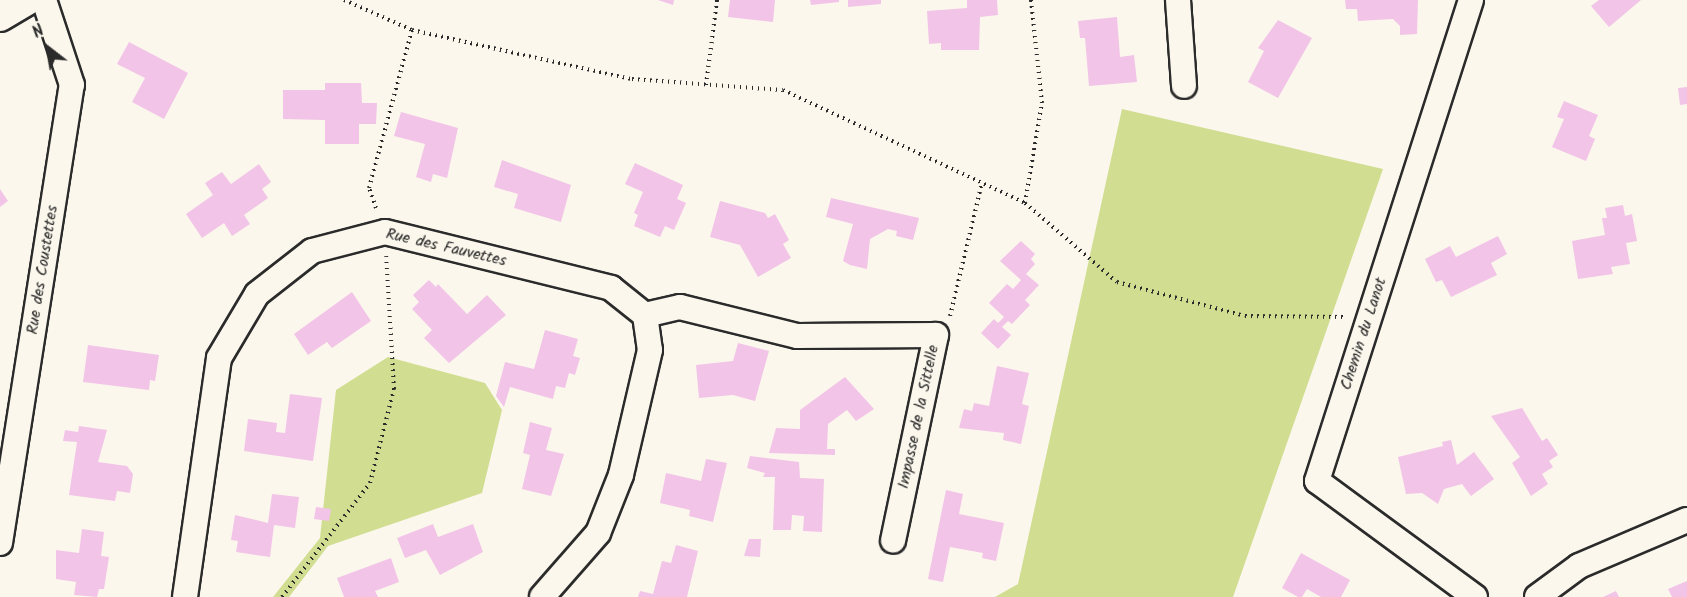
<!DOCTYPE html>
<style>
body{margin:0}
#map{position:relative;width:1687px;height:597px;overflow:hidden;background:#fbf7ec;font-family:Kalam,sans-serif}
div>[style]{position:absolute}
.green>*{inset:0;background:#d1dd90}
.building>*{inset:0;background:#f2c4e8}
.path>*{height:4px;margin-top:-2px;transform-origin:0;background:repeating-linear-gradient(90deg,#2b2b2b 0 1.5px,transparent 0 6px)}
.roads{filter:drop-shadow(2px 0 #2b2b2b) drop-shadow(-2px 0 #2b2b2b) drop-shadow(0 2px #2b2b2b) drop-shadow(0 -2px #2b2b2b)}
.minor>*{height:24px;margin:-12px;padding:0 12px;transform-origin:12px;border-radius:12px;background:#fbf7ec}
.tertiary>*{height:30px;margin:-15px;padding:0 15px;transform-origin:15px;border-radius:15px;background:#fbf7ec}
span{translate:-50% -50%;white-space:nowrap;text-align:center;line-height:1.15;-webkit-text-stroke:4.5px #fbf7ec;paint-order:stroke}
.street-label{font-size:16px;color:#2b2b2b}
.north{position:absolute;left:18px;top:18px;width:60px;height:60px;-webkit-text-stroke:4px #fbf7ec;paint-order:stroke;rotate:329deg;font-size:16px;font-weight:700;line-height:24px;text-align:center;color:#2b2b2b}
.north::after{content:'';display:block;margin:auto;width:21px;height:27px;background:#2b2b2b;clip-path:polygon(50% 0,100% 100%,50% 72%,0 100%)}
</style>
<div id="map">
<div class="green">
<i style="clip-path:polygon(1122px 109px,1383px 169px,1233px 597px,995px 597px,1018px 584px)"></i>
<i style="clip-path:polygon(388px 357px,485px 383px,502px 410px,482px 493px,328px 546px,289px 597px,273px 597px,320px 538px,336px 390px)"></i>
</div>
<div class="building">
<i style="clip-path:polygon(658px 0,674px 0,673px 5px)"></i>
<i style="clip-path:polygon(730px 0,775px 0,773px 22px,728px 17px)"></i>
<i style="clip-path:polygon(810px 0,839px 0,839px 2px,811px 5px)"></i>
<i style="clip-path:polygon(848px 0,881px 0,881px 4px,848px 7px)"></i>
<i style="clip-path:polygon(967px 0,997px 0,998px 15px,980px 17px,979px 50px,941px 50px,941px 43px,929px 44px,927px 11px,967px 8px)"></i>
<i style="clip-path:polygon(1345px 0,1418px 0,1417px 34px,1400px 35px,1400px 26px,1393px 19px,1358px 21px,1357px 9px,1346px 9px)"></i>
<i style="clip-path:polygon(1599px 0,1641px 0,1609px 27px,1591px 6px)"></i>
<i style="clip-path:polygon(1117px 17px,1120px 57px,1134px 55px,1137px 82px,1089px 86px,1085px 38px,1080px 38px,1078px 21px)"></i>
<i style="clip-path:polygon(1278px 20px,1312px 38px,1278px 98px,1248px 82px,1264px 51px,1258px 48px)"></i>
<i style="clip-path:polygon(129px 42px,188px 73px,164px 119px,132px 102px,145px 78px,117px 64px)"></i>
<i style="clip-path:polygon(325px 83px,361px 83px,362px 103px,377px 103px,376px 124px,359px 124px,359px 144px,325px 144px,325px 120px,283px 119px,283px 90px,325px 90px)"></i>
<i style="clip-path:polygon(1687px 87px,1687px 104px,1680px 105px,1678px 88px)"></i>
<i style="clip-path:polygon(1564px 101px,1598px 115px,1589px 136px,1595px 139px,1586px 161px,1552px 147px,1564px 119px,1557px 117px)"></i>
<i style="clip-path:polygon(401px 112px,458px 128px,447px 178px,433px 174px,431px 182px,416px 177px,425px 144px,394px 136px)"></i>
<i style="clip-path:polygon(502px 160px,571px 185px,561px 222px,514px 208px,518px 194px,494px 187px)"></i>
<i style="clip-path:polygon(635px 163px,683px 185px,677px 199px,686px 203px,674px 230px,665px 226px,660px 237px,634px 226px,638px 215px,634px 213px,643px 192px,625px 184px)"></i>
<i style="clip-path:polygon(259px 164px,271px 182px,262px 189px,268px 198px,244px 215px,250px 224px,232px 236px,224px 223px,202px 238px,186px 214px,213px 195px,205px 183px,222px 172px,231px 184px)"></i>
<i style="clip-path:polygon(0 189px,8px 201px,0 207px)"></i>
<i style="clip-path:polygon(831px 198px,919px 218px,913px 240px,896px 236px,897px 231px,888px 229px,870px 239px,867px 269px,850px 265px,843px 261px,853px 224px,826px 217px)"></i>
<i style="clip-path:polygon(720px 201px,765px 213px,768px 218px,775px 214px,789px 240px,783px 244px,791px 258px,758px 277px,740px 245px,710px 237px)"></i>
<i style="clip-path:polygon(1623px 205px,1625px 216px,1632px 214px,1637px 241px,1626px 243px,1630px 264px,1611px 267px,1613px 274px,1578px 279px,1572px 241px,1605px 235px,1602px 218px,1607px 218px,1605px 208px)"></i>
<i style="clip-path:polygon(1498px 236px,1507px 254px,1491px 263px,1497px 275px,1451px 297px,1442px 280px,1436px 282px,1425px 259px,1450px 246px,1456px 257px)"></i>
<i style="clip-path:polygon(1021px 241px,1035px 254px,1031px 259px,1035px 264px,1026px 274px,1039px 285px,1025px 300px,1030px 305px,1012px 324px,1008px 321px,1002px 327px,1011px 335px,998px 349px,981px 333px,994px 319px,998px 323px,1004px 317px,989px 303px,1007px 284px,1013px 289px,1021px 280px,1000px 261px)"></i>
<i style="clip-path:polygon(429px 280px,436px 287px,438px 284px,467px 314px,487px 295px,506px 315px,449px 363px,424px 338px,432px 330px,412px 309px,419px 302px,413px 295px)"></i>
<i style="clip-path:polygon(352px 292px,371px 321px,332px 348px,327px 342px,308px 355px,294px 334px)"></i>
<i style="clip-path:polygon(545px 330px,578px 339px,573px 356px,580px 358px,575px 375px,569px 373px,565px 388px,556px 386px,553px 399px,510px 387px,504px 407px,496px 396px,505px 362px,534px 369px)"></i>
<i style="clip-path:polygon(738px 343px,769px 351px,755px 401px,733px 395px,699px 398px,696px 365px,733px 361px)"></i>
<i style="clip-path:polygon(88px 345px,159px 355px,155px 381px,150px 380px,149px 390px,83px 382px)"></i>
<i style="clip-path:polygon(997px 366px,1029px 373px,1022px 404px,1029px 406px,1021px 444px,1003px 440px,1004px 433px,959px 428px,964px 409px,972px 411px,974px 403px,989px 406px)"></i>
<i style="clip-path:polygon(845px 377px,874px 409px,856px 421px,847px 410px,828px 424px,827px 449px,835px 449px,835px 455px,769px 453px,776px 428px,800px 429px,800px 410px)"></i>
<i style="clip-path:polygon(290px 394px,322px 398px,313px 461px,244px 451px,248px 419px,277px 423px,276px 432px,285px 433px)"></i>
<i style="clip-path:polygon(1522px 408px,1542px 441px,1547px 438px,1558px 455px,1549px 461px,1553px 467px,1542px 474px,1548px 484px,1531px 496px,1512px 463px,1520px 457px,1491px 416px)"></i>
<i style="clip-path:polygon(530px 422px,552px 428px,546px 450px,564px 454px,551px 496px,522px 489px,530px 455px,523px 453px)"></i>
<i style="clip-path:polygon(79px 426px,107px 430px,98px 462px,127px 466px,133px 474px,130px 493px,117px 491px,115px 501px,69px 495px,77px 442px,63px 441px,65px 430px,78px 432px)"></i>
<i style="clip-path:polygon(1451px 440px,1457px 465px,1474px 452px,1494px 479px,1471px 496px,1462px 484px,1444px 489px,1438px 504px,1422px 493px,1406px 494px,1398px 457px,1443px 446px,1442px 442px)"></i>
<i style="clip-path:polygon(750px 456px,799px 462px,800px 478px,824px 479px,822px 532px,803px 531px,804px 516px,792px 515px,791px 530px,773px 530px,775px 477px,763px 477px,765px 473px,747px 468px)"></i>
<i style="clip-path:polygon(706px 459px,727px 463px,713px 522px,689px 516px,690px 510px,660px 503px,666px 473px,701px 481px)"></i>
<i style="clip-path:polygon(946px 490px,963px 494px,959px 514px,1004px 523px,996px 561px,982px 558px,983px 553px,950px 547px,943px 582px,928px 579px)"></i>
<i style="clip-path:polygon(272px 494px,299px 497px,295px 528px,274px 525px,270px 557px,236px 552px,238px 541px,231px 540px,235px 515px,268px 523px)"></i>
<i style="clip-path:polygon(316px 507px,331px 509px,329px 521px,314px 519px)"></i>
<i style="clip-path:polygon(433px 524px,438px 537px,473px 524px,483px 552px,440px 575px,426px 550px,405px 558px,397px 538px)"></i>
<i style="clip-path:polygon(82px 529px,104px 532px,101px 556px,109px 557px,104px 589px,99px 589px,97px 597px,74px 595px,76px 582px,56px 579px,56px 550px,79px 553px)"></i>
<i style="clip-path:polygon(749px 539px,761px 539px,760px 557px,744px 556px)"></i>
<i style="clip-path:polygon(676px 545px,698px 551px,687px 597px,638px 597px,640px 591px,653px 594px,662px 561px,671px 563px)"></i>
<i style="clip-path:polygon(1301px 553px,1350px 580px,1341px 597px,1321px 597px,1307px 589px,1302px 597px,1298px 597px,1282px 588px)"></i>
<i style="clip-path:polygon(391px 558px,399px 582px,375px 591px,378px 597px,344px 597px,337px 578px)"></i>
<i style="clip-path:polygon(1687px 581px,1687px 597px,1672px 597px,1668px 589px)"></i>
<i style="clip-path:polygon(1616px 591px,1619px 597px,1603px 597px)"></i>
</div>
<div class="path">
<i style="left:344px;top:0;width:74px;rotate:23.8deg"></i>
<i style="left:412px;top:30px;width:225px;rotate:12.6deg"></i>
<i style="left:632px;top:79px;width:151px;rotate:4.2deg"></i>
<i style="left:783px;top:90px;width:267px;rotate:25deg"></i>
<i style="left:1025px;top:203px;width:121px;rotate:40.7deg"></i>
<i style="left:1117px;top:282px;width:132px;rotate:14.9deg"></i>
<i style="left:1245px;top:316px;width:100px;rotate:0.6deg"></i>
<i style="left:706px;top:85px;width:86px;rotate:-82.6deg"></i>
<i style="left:1025px;top:203px;width:101px;rotate:-80.4deg"></i>
<i style="left:1042px;top:103px;width:104px;rotate:-96.1deg"></i>
<i style="left:376px;top:208px;width:21px;rotate:-109deg"></i>
<i style="left:369px;top:188px;width:164px;rotate:-74.8deg"></i>
<i style="left:950px;top:316px;width:137px;rotate:-76.5deg"></i>
<i style="left:282px;top:597px;width:144px;rotate:-52.3deg"></i>
<i style="left:370px;top:483px;width:97px;rotate:-75.7deg"></i>
<i style="left:394px;top:389px;width:133px;rotate:-93.4deg"></i>
</div>
<div class="roads">
<div class="minor">
<i style="left:1178px;top:0;width:86px;rotate:86deg"></i>
<i style="left:1471px;top:0;width:505px;rotate:107.75deg"></i>
<i style="left:1317px;top:481px;width:196px;rotate:36.3deg"></i>
<i style="left:645px;top:315px;width:36px;rotate:-13deg"></i>
<i style="left:680px;top:307px;width:121px;rotate:13.9deg"></i>
<i style="left:797px;top:336px;width:139px;rotate:-0.4deg"></i>
<i style="left:936px;top:335px;width:210px;rotate:101.8deg"></i>
<i style="left:0;top:543px;width:464px;rotate:-81.1deg"></i>
<i style="left:72px;top:85px;width:89px;rotate:-108.2deg"></i>
<i style="left:185px;top:597px;width:241px;rotate:-81.9deg"></i>
<i style="left:219px;top:358px;width:74px;rotate:-59.3deg"></i>
<i style="left:257px;top:294px;width:70px;rotate:-38deg"></i>
<i style="left:312px;top:251px;width:75px;rotate:-14.6deg"></i>
<i style="left:385px;top:232px;width:233px;rotate:13.9deg"></i>
<i style="left:611px;top:288px;width:43px;rotate:38.5deg"></i>
<i style="left:645px;top:315px;width:35px;rotate:82deg"></i>
<i style="left:650px;top:350px;width:128px;rotate:103.1deg"></i>
<i style="left:621px;top:475px;width:62px;rotate:111.6deg"></i>
<i style="left:598px;top:533px;width:85px;rotate:131.2deg"></i>
<i style="left:1537px;top:597px;width:52px;rotate:-36.4deg"></i>
<i style="left:1579px;top:566px;width:117px;rotate:-23.1deg"></i>
</div>
<div class="tertiary">
<i style="left:0;top:16px;width:31px;rotate:-31deg"></i>
</div>
</div>
<div class="street-label">
<span style="left:446px;top:248px;rotate:13deg">Rue des Fauvettes</span>
<span style="left:43px;top:270px;rotate:-81deg">Rue des Coustettes</span>
<span style="left:1364px;top:334px;rotate:-72deg">Chemin du Lanot</span>
<span style="left:919px;top:417px;rotate:-78deg">Impasse de la Sittelle</span>
</div>
<div class="north">N</div>
</div>
